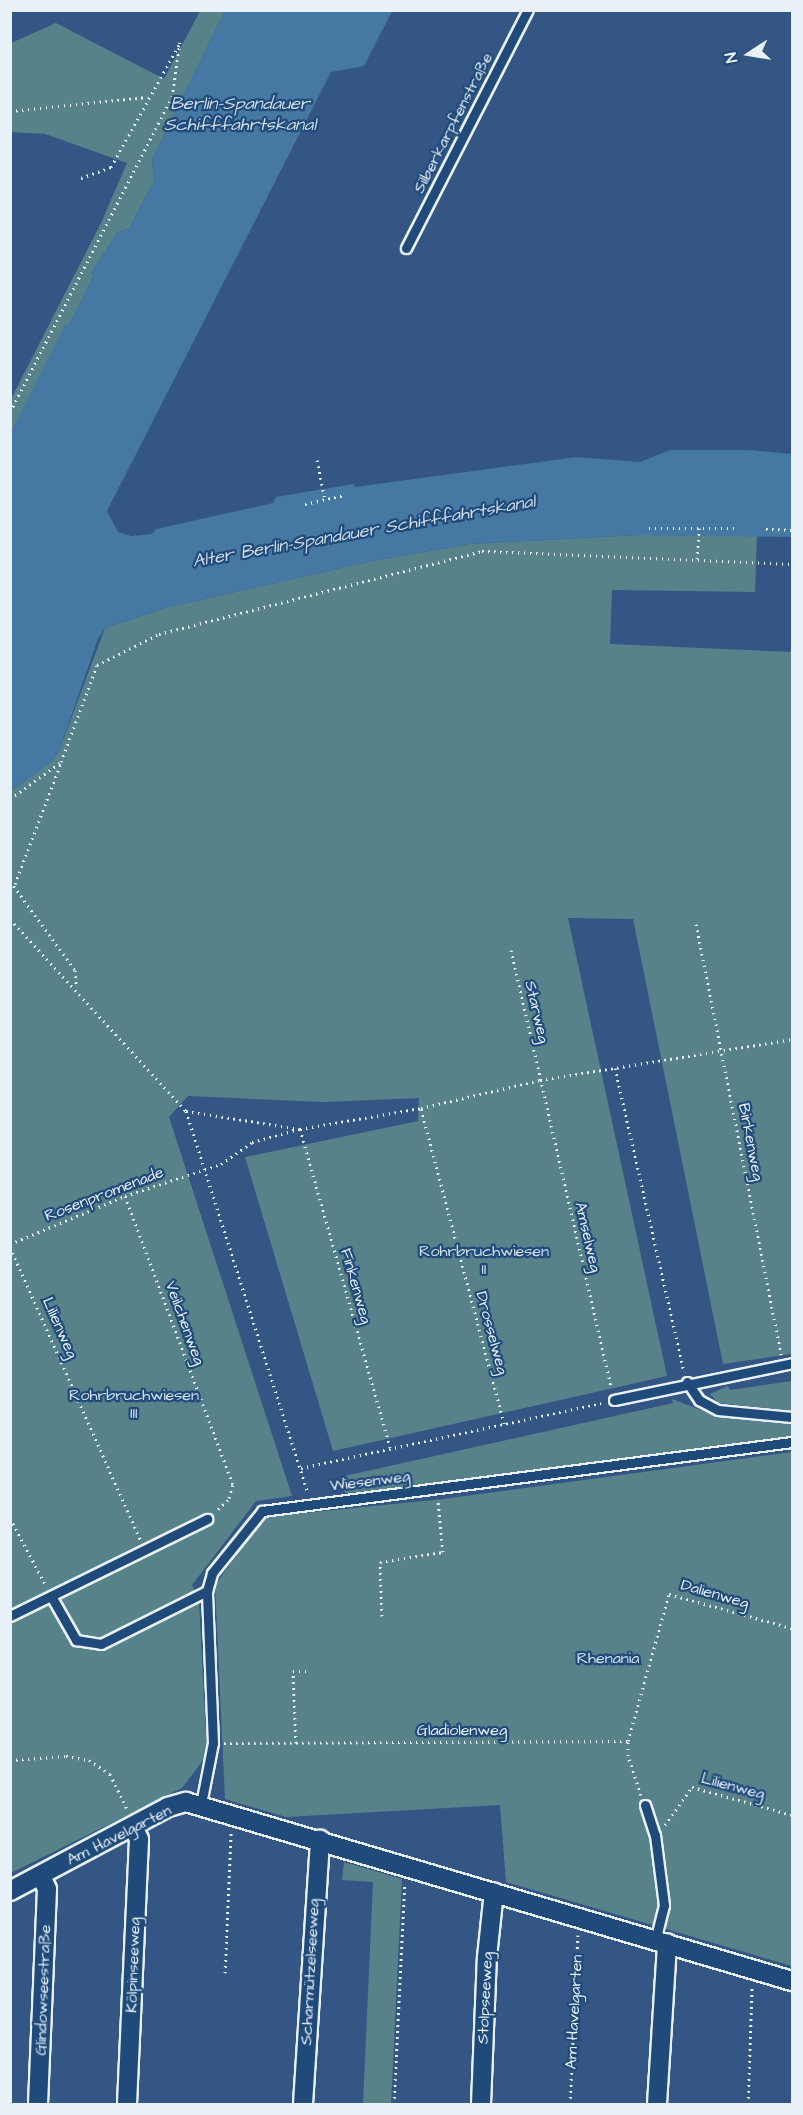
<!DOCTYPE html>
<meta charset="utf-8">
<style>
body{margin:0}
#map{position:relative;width:803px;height:2115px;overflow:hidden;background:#335685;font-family:"Architects Daughter",sans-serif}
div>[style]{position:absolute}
.green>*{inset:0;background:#58828a}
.water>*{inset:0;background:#4578a2}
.path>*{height:3px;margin-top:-1.5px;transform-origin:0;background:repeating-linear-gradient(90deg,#e8f1f8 0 1.5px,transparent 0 6px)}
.roads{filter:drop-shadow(2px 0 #e8f1f8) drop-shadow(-2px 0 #e8f1f8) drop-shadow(0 2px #e8f1f8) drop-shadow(0 -2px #e8f1f8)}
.lane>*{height:9px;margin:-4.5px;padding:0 4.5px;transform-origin:4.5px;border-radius:4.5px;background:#1f4a7a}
.street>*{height:18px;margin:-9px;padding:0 9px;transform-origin:9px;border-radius:9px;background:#1f4a7a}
span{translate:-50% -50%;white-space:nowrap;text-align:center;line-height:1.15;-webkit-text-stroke:4.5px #1f4a7a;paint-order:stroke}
.street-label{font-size:16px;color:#e8f1f8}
.park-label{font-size:16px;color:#d2e0e8}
.water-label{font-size:18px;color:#d0dfeb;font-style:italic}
.frame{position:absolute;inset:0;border:12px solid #e8f1f8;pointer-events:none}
.north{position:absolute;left:719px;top:24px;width:60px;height:60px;-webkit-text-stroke:4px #1f4a7a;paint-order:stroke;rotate:258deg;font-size:16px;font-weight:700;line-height:24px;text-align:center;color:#e8f1f8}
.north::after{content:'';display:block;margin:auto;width:21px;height:27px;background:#e8f1f8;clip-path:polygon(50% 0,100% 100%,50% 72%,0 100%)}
</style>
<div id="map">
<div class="green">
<i style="clip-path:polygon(200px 11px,225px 11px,152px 159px,154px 181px,129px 229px,118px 232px,91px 273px,94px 275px,69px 325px,11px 432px,11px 399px,101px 223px,127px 163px,45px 134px,11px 132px,11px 43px,56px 23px,164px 79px)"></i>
<i style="clip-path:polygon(637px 535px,757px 536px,755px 592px,612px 590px,610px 644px,792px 652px,792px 1354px,723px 1364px,633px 919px,568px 918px,667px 1376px,333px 1451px,245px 1157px,418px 1121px,419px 1098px,323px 1102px,188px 1096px,169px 1117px,292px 1496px,256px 1501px,192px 1585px,199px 1601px,207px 1755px,182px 1788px,11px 1873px,11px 791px,52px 761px,59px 751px,105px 628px,169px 607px,372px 561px,469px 544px)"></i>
<i style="clip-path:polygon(792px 1381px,792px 1411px,718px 1403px,710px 1394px,728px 1386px,730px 1390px)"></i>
<i style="clip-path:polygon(672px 1399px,714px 1415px,792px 1422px,792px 1436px,436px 1486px,345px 1493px,340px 1477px,673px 1403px)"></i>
<i style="clip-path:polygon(792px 1452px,792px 1966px,506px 1882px,500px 1805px,286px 1817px,225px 1799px,215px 1585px,264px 1517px,443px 1499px)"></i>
<i style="clip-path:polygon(344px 1862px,402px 1879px,391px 2104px,363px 2104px,373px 1882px,342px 1880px)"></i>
</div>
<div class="water">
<i style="clip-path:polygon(225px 11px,392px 11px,364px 66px,331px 72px,107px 511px,118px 532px,131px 536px,152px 534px,156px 529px,273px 503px,276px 497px,354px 484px,355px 487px,577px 457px,640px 462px,670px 450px,748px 450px,792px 454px,792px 537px,637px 535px,469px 544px,372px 561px,169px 607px,105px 628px,98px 639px,59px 751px,52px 761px,11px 791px,11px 432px,65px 325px,69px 325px,94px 275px,91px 273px,118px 232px,129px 229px,154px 181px,152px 159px)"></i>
</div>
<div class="path">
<i style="left:10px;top:111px;width:138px;rotate:-5.8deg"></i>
<i style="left:81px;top:178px;width:32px;rotate:-20deg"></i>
<i style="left:111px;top:167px;width:142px;rotate:-60.9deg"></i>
<i style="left:10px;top:412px;width:354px;rotate:-62.8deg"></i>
<i style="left:172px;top:97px;width:56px;rotate:-81.7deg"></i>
<i style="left:317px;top:460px;width:41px;rotate:78.7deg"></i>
<i style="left:305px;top:504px;width:41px;rotate:-12.7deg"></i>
<i style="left:649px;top:528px;width:87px"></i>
<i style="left:766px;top:529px;width:26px;rotate:2deg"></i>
<i style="left:697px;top:559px;width:31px;rotate:-86deg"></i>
<i style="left:10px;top:799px;width:63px;rotate:-36deg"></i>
<i style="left:61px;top:762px;width:103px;rotate:-69.6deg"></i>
<i style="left:97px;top:665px;width:69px;rotate:-26.6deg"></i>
<i style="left:159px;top:634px;width:333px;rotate:-14.4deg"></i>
<i style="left:482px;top:551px;width:310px;rotate:2.4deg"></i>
<i style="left:10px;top:881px;width:110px;rotate:53.9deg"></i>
<i style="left:75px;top:970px;width:14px;rotate:86deg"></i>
<i style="left:15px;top:884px;width:129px;rotate:-69.2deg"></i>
<i style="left:10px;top:919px;width:260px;rotate:47.5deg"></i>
<i style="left:186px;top:1111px;width:401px;rotate:72.3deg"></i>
<i style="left:696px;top:924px;width:439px;rotate:78.8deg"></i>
<i style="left:511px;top:950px;width:449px;rotate:77.1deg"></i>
<i style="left:615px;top:1068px;width:312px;rotate:77.2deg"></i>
<i style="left:421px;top:1109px;width:326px;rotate:75.2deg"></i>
<i style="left:186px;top:1111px;width:115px;rotate:9deg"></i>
<i style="left:300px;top:1129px;width:123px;rotate:-9.8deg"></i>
<i style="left:421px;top:1108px;width:122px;rotate:-13.2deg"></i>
<i style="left:540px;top:1080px;width:255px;rotate:-9.2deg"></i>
<i style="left:125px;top:1196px;width:309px;rotate:69.5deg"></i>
<i style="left:233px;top:1485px;width:16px;rotate:108deg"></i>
<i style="left:228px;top:1500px;width:16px;rotate:137deg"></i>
<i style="left:10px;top:1244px;width:125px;rotate:-22.7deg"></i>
<i style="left:125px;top:1196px;width:101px;rotate:-18.4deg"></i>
<i style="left:221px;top:1164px;width:38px;rotate:-35deg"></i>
<i style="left:252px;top:1142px;width:50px;rotate:-15.2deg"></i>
<i style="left:300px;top:1129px;width:331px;rotate:74.2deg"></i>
<i style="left:10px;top:1247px;width:320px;rotate:66deg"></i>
<i style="left:301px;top:1468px;width:307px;rotate:-12.2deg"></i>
<i style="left:10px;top:1518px;width:77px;rotate:62.1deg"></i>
<i style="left:382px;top:1616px;width:54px;rotate:-92.1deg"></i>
<i style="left:380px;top:1562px;width:64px;rotate:-9deg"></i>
<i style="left:443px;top:1552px;width:51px;rotate:-95.6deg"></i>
<i style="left:224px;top:1743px;width:404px;rotate:-0.3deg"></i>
<i style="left:296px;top:1743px;width:72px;rotate:-92.4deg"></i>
<i style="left:293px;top:1671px;width:15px"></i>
<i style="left:10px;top:1760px;width:56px;rotate:-4.1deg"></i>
<i style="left:66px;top:1756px;width:23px;rotate:10deg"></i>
<i style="left:89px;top:1760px;width:25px;rotate:34deg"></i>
<i style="left:110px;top:1774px;width:41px;rotate:64.1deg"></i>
<i style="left:641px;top:1795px;width:41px;rotate:-108.4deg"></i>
<i style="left:628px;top:1756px;width:15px;rotate:-90deg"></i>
<i style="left:628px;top:1741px;width:153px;rotate:-74.4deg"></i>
<i style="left:669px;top:1594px;width:128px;rotate:15.5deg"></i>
<i style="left:665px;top:1825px;width:47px;rotate:-54.6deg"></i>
<i style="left:692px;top:1787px;width:104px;rotate:15.6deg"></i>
<i style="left:225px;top:1973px;width:140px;rotate:-87.5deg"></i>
<i style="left:394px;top:2104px;width:221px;rotate:-87.2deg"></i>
<i style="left:570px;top:2104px;width:169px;rotate:-87.3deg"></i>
<i style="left:748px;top:2104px;width:117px;rotate:-88deg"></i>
</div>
<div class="roads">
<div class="lane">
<i style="left:406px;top:248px;width:267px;rotate:-62.9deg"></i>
<i style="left:687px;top:1382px;width:22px;rotate:56deg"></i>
<i style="left:699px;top:1400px;width:21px;rotate:28deg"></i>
<i style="left:718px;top:1410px;width:74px;rotate:5.4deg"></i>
<i style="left:614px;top:1400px;width:182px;rotate:-11.7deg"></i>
<i style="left:51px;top:1596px;width:51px;rotate:60.4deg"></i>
<i style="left:76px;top:1640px;width:25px;rotate:9deg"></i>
<i style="left:101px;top:1644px;width:119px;rotate:-26.6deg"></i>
<i style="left:10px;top:1616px;width:220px;rotate:-26.2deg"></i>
<i style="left:201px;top:1804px;width:62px;rotate:-78.9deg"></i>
<i style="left:213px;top:1743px;width:152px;rotate:-92.3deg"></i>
<i style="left:207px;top:1591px;width:19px;rotate:-74deg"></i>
<i style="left:212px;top:1573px;width:80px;rotate:-51.1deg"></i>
<i style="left:262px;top:1511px;width:534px;rotate:-7.42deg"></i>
<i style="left:645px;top:1805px;width:32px;rotate:72deg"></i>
<i style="left:655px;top:1835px;width:71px;rotate:82.7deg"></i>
<i style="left:664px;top:1905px;width:36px;rotate:104deg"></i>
</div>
<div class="street">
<i style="left:10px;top:1891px;width:179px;rotate:-28deg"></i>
<i style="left:168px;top:1807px;width:19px;rotate:-16deg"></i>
<i style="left:186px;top:1802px;width:632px;rotate:16.46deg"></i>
<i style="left:38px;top:2104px;width:215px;rotate:-87.6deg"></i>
<i style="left:47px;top:1889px;width:14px;rotate:-115deg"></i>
<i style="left:127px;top:2104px;width:265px;rotate:-87.4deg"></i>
<i style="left:139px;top:1839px;width:13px;rotate:-117deg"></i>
<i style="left:303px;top:2104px;width:265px;rotate:-86.3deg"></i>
<i style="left:481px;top:2104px;width:147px;rotate:-87.7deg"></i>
<i style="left:487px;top:1957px;width:65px;rotate:-83.9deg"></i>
<i style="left:657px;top:2104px;width:161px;rotate:-86.4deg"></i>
</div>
</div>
<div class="street-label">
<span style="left:453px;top:123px;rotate:-63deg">Silberkarpfenstraße</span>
<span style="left:537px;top:1012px;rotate:77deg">Starweg</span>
<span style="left:751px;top:1142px;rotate:79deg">Birkenweg</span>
<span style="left:104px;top:1194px;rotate:-21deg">Rosenpromenade</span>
<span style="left:588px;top:1237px;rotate:77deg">Amselweg</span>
<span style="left:356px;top:1286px;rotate:74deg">Finkenweg</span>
<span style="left:185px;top:1323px;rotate:70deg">Veilchenweg</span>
<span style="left:60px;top:1328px;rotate:66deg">Lilienweg</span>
<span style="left:492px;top:1333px;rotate:75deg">Drosselweg</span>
<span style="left:370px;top:1481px;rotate:-7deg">Wiesenweg</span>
<span style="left:715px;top:1594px;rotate:16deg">Dalienweg</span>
<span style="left:462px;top:1730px">Gladiolenweg</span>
<span style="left:733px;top:1786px;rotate:15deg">Lilienweg</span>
<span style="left:119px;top:1835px;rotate:-27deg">Am Havelgarten</span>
<span style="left:133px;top:1965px;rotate:-88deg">Kölpinseeweg</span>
<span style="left:310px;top:1972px;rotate:-87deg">Scharmützelseeweg</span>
<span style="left:43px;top:1990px;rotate:-88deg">Glindowseestraße</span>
<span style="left:485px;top:1998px;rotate:-87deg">Stolpseeweg</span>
<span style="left:574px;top:2012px;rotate:-87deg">Am Havelgarten</span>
</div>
<div class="park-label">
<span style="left:484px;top:1260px">Rohrbruchwiesen<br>II</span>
<span style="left:134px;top:1404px">Rohrbruchwiesen<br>III</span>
<span style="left:608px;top:1658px">Rhenania</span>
</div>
<div class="water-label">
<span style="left:240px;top:115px">Berlin-Spandauer<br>Schifffahrtskanal</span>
<span style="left:364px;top:532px;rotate:-10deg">Alter Berlin-Spandauer Schifffahrtskanal</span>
</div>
<div class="frame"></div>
<div class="north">N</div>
</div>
